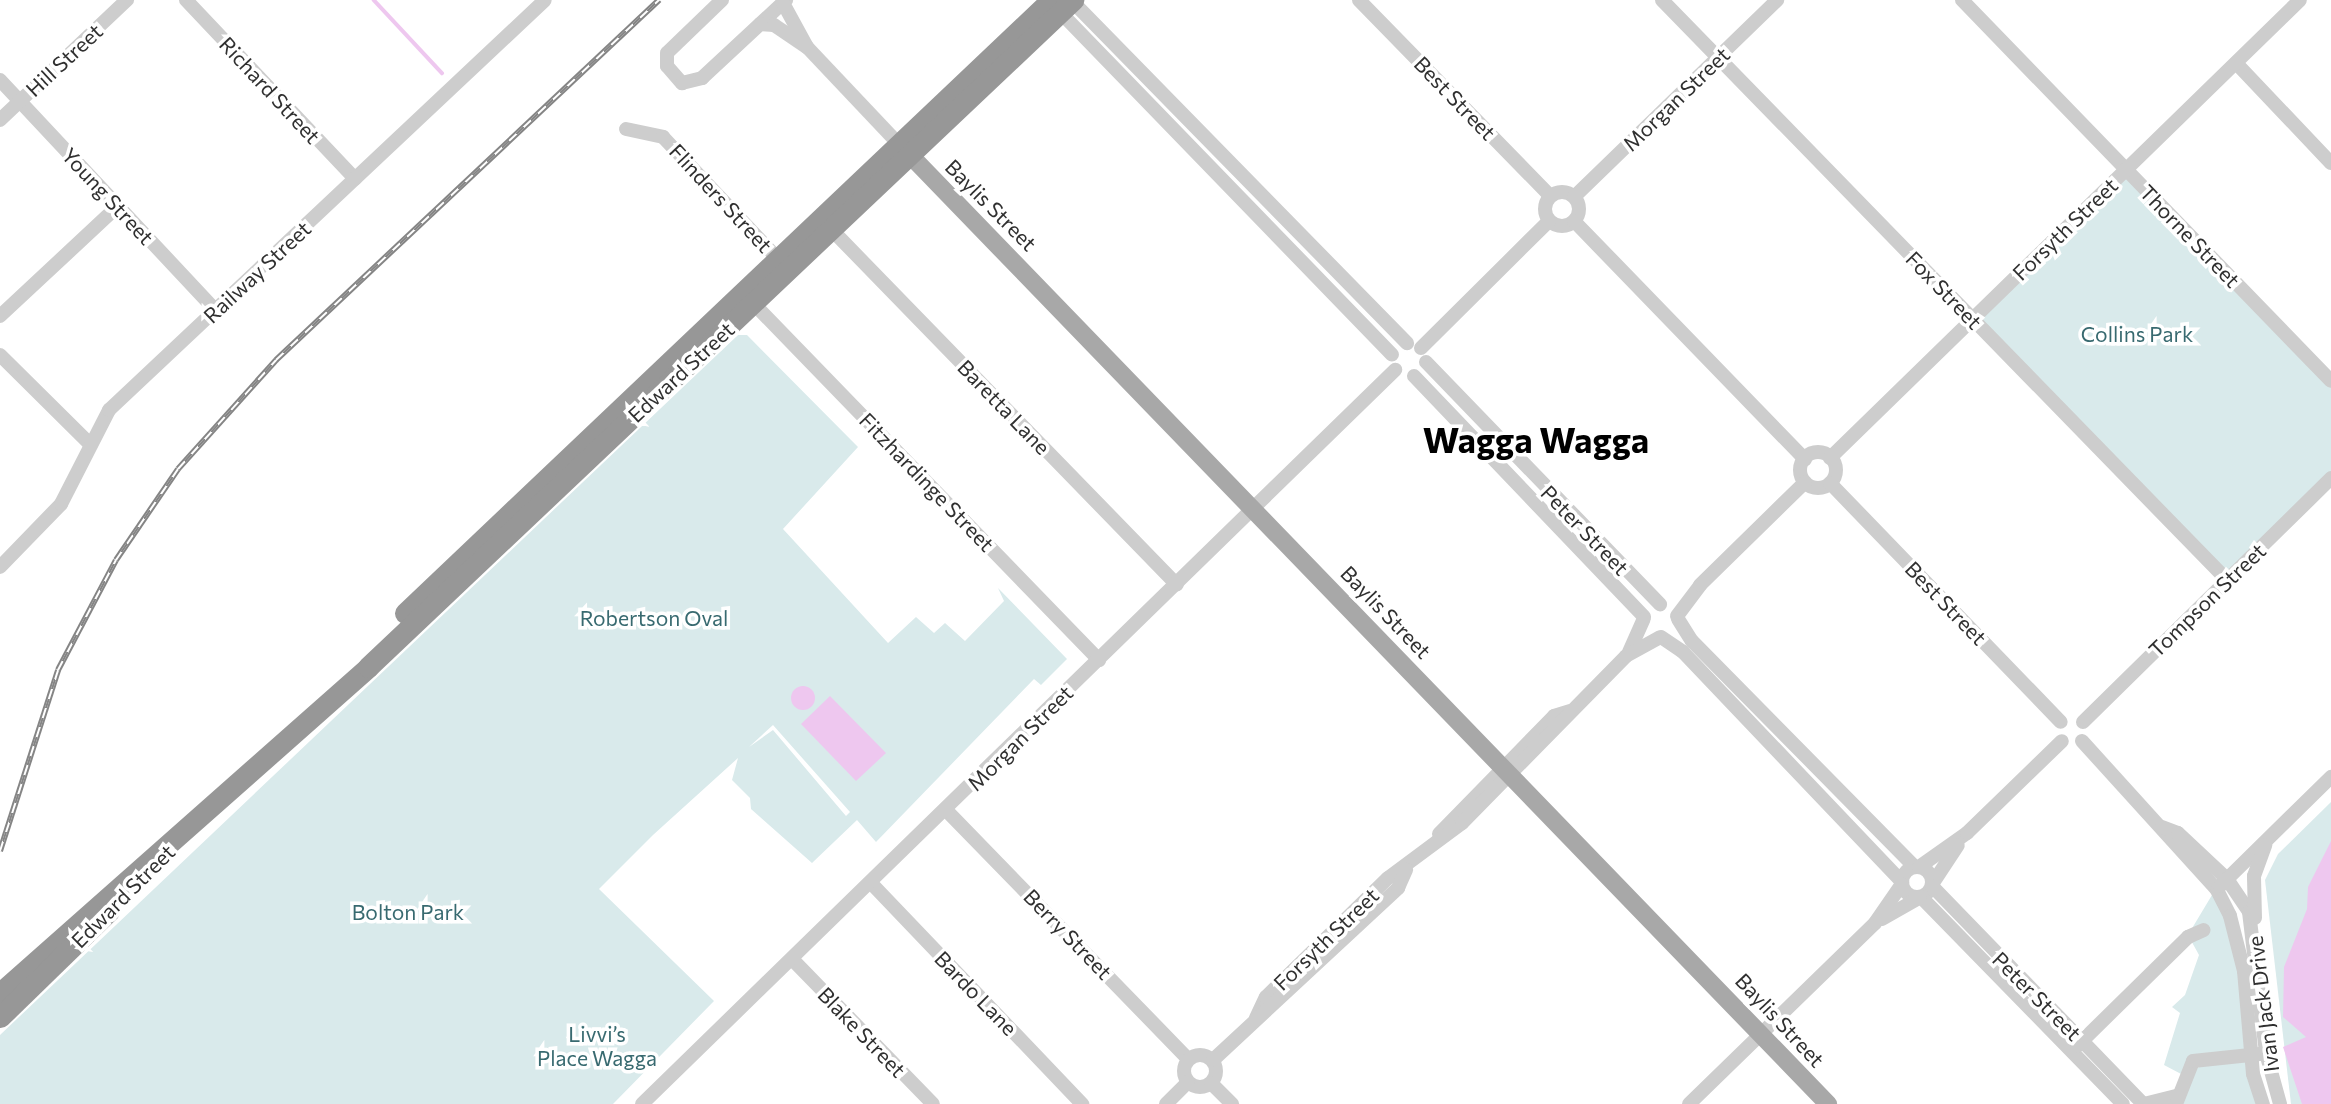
<!DOCTYPE html>
<meta charset="utf-8">
<style>
body{margin:0}
#map{position:relative;width:2331px;height:1104px;overflow:hidden;background:#fff;font-family:Commissioner,sans-serif}
div>[style]{position:absolute}
.green>*{inset:0;background:#d9eaeb}
.water>*{inset:0;background:#eec7ef}
.round{border-radius:50%}
.stream>*{height:3.5px;margin:-1.75px;padding:0 1.75px;transform-origin:1.75px;border-radius:1.75px;background:#eec7ef}
.minor>*{height:14px;margin:-7px;padding:0 7px;transform-origin:7px;border-radius:7px;background:#cdcdcd}
.minor>.ring{margin:-7px;padding:0;box-sizing:content-box;background:none;border:14px solid #cdcdcd;border-radius:50%}
.major>*{height:18px;margin:-9px;padding:0 9px;transform-origin:9px;border-radius:9px;background:#a8a8a8}
.highway>*{height:21px;margin:-10.5px;padding:0 10.5px;transform-origin:10.5px;border-radius:10.5px;background:#979797}
.rail>*{height:6px;margin-top:-3px;transform-origin:0;background:repeating-linear-gradient(90deg,#fff 0 10px,#858585 0 20px);box-sizing:border-box;border-block:2px solid #858585}
span{translate:-50% -50%;white-space:nowrap;text-align:center;line-height:1.15;-webkit-text-stroke:7px #fff;paint-order:stroke}
.street-label{font-size:21px;color:#303030}
.park-label{font-size:21px;color:#386a70}
.town-label{font-size:35px;color:#000;font-weight:700}
</style>
<div id="map">
<div class="green">
<i style="clip-path:polygon(2126px 170px,2331px 381px,2331px 478px,2227px 580px,1973px 319px)"></i>
<i style="clip-path:polygon(evenodd,738px 335px,747px 335px,858px 447px,783px 529px,888px 643px,916px 617px,934px 633px,945px 623px,965px 641px,1004px 601px,998px 588px,1067px 659px,1041px 685px,1034px 679px,876px 842px,857px 820px,812px 863px,751px 809px,750px 798px,732px 780px,738px 758px,653px 835px,599px 889px,714px 1001px,613px 1104px,0 1104px,0 1035px,738px 335px,773px 725px,850px 812px,846px 816px,773px 730px,749px 747px,773px 725px)"></i>
<i style="clip-path:polygon(2331px 802px,2331px 1104px,2291px 1104px,2265px 880px,2278px 854px)"></i>
<i style="clip-path:polygon(2215px 890px,2235px 932px,2249px 1054px,2204px 1055px,2183px 1075px,2164px 1065px,2180px 1013px,2172px 1007px,2185px 995px,2199px 955px,2188px 935px)"></i>
<i style="clip-path:polygon(2250px 1055px,2263px 1104px,2176px 1104px,2187px 1070px)"></i>
</div>
<div class="water">
<i class="round" style="left:791px;top:686px;width:24px;height:24px"></i>
<i style="clip-path:polygon(830px 696px,886px 753px,856px 781px,801px 724px)"></i>
<i style="clip-path:polygon(2331px 841px,2331px 1104px,2302px 1104px,2283px 1047px,2306px 1037px,2283px 1017px,2284px 967px,2307px 909px,2308px 887px)"></i>
</div>
<div class="stream">
<i style="left:374px;top:0;width:100px;rotate:47deg"></i>
</div>
<div class="minor">
<i style="left:186px;top:0;width:246px;rotate:46.6deg"></i>
<i style="left:722px;top:0;width:76px;rotate:136.1deg"></i>
<i style="left:667px;top:53px;width:13px;rotate:90deg"></i>
<i style="left:667px;top:66px;width:23px;rotate:49deg"></i>
<i style="left:682px;top:83px;width:21px;rotate:-14deg"></i>
<i style="left:702px;top:78px;width:115px;rotate:-42.9deg"></i>
<i style="left:1359px;top:0;width:274px;rotate:45.7deg"></i>
<i style="left:1662px;top:0;width:810px;rotate:45.75deg"></i>
<i style="left:1962px;top:0;width:530px;rotate:45.92deg"></i>
<i style="left:1072px;top:1px;width:479px;rotate:45.6deg"></i>
<i style="left:783px;top:3px;width:50px;rotate:61.4deg"></i>
<i style="left:1060px;top:12px;width:477px;rotate:45.9deg"></i>
<i style="left:760px;top:24px;width:14px;rotate:4deg"></i>
<i style="left:774px;top:25px;width:40px;rotate:34deg"></i>
<i style="left:807px;top:47px;width:129px;rotate:46.6deg"></i>
<i style="left:2236px;top:63px;width:138px;rotate:46.5deg"></i>
<i style="left:0;top:80px;width:316px;rotate:46.9deg"></i>
<i style="left:0;top:120px;width:175px;rotate:-43.4deg"></i>
<i style="left:626px;top:129px;width:38px;rotate:12deg"></i>
<i style="left:663px;top:137px;width:165px;rotate:46.7deg"></i>
<i class="ring" style="left:1545px;top:192px;width:20px;height:20px"></i>
<i style="left:1574px;top:197px;width:283px;rotate:-44.1deg"></i>
<i style="left:1574px;top:221px;width:332px;rotate:45.9deg"></i>
<i style="left:831px;top:229px;width:496px;rotate:45.8deg"></i>
<i style="left:754px;top:304px;width:496px;rotate:45.9deg"></i>
<i style="left:0;top:316px;width:161px;rotate:-43deg"></i>
<i style="left:1421px;top:348px;width:180px;rotate:-44.8deg"></i>
<i style="left:0;top:355px;width:124px;rotate:44.7deg"></i>
<i style="left:1426px;top:362px;width:337px;rotate:46deg"></i>
<i style="left:1414px;top:376px;width:333px;rotate:46.3deg"></i>
<i class="ring" style="left:1800px;top:452px;width:22px;height:22px"></i>
<i style="left:1830px;top:458px;width:656px;rotate:-44.26deg"></i>
<i style="left:1830px;top:483px;width:332px;rotate:46deg"></i>
<i style="left:0;top:567px;width:88px;rotate:-45.9deg"></i>
<i style="left:61px;top:504px;width:106px;rotate:-62.9deg"></i>
<i style="left:109px;top:410px;width:598px;rotate:-43.24deg"></i>
<i style="left:1677px;top:616px;width:39px;rotate:-53deg"></i>
<i style="left:1700px;top:585px;width:147px;rotate:-44.4deg"></i>
<i style="left:1678px;top:619px;width:26px;rotate:58deg"></i>
<i style="left:1692px;top:641px;width:317px;rotate:45.4deg"></i>
<i style="left:1661px;top:637px;width:27px;rotate:34deg"></i>
<i style="left:1683px;top:652px;width:318px;rotate:46.4deg"></i>
<i style="left:1629px;top:652px;width:36px;rotate:-66deg"></i>
<i style="left:2083px;top:722px;width:348px;rotate:-44.5deg"></i>
<i style="left:2082px;top:741px;width:201px;rotate:47.8deg"></i>
<i style="left:2217px;top:890px;width:29px;rotate:63deg"></i>
<i style="left:2230px;top:916px;width:57px;rotate:75.7deg"></i>
<i style="left:2244px;top:971px;width:103px;rotate:85deg"></i>
<i style="left:2253px;top:1074px;width:32px;rotate:72deg"></i>
<i style="left:946px;top:810px;width:347px;rotate:45.8deg"></i>
<i style="left:2162px;top:827px;width:17px;rotate:21deg"></i>
<i style="left:2178px;top:833px;width:67px;rotate:43.2deg"></i>
<i style="left:2227px;top:879px;width:40px;rotate:56deg"></i>
<i style="left:2249px;top:912px;width:142px;rotate:83.1deg"></i>
<i style="left:2266px;top:1053px;width:53px;rotate:74.6deg"></i>
<i style="left:1439px;top:834px;width:165px;rotate:-45.7deg"></i>
<i style="left:1554px;top:716px;width:17px;rotate:-17deg"></i>
<i class="ring" style="left:1902px;top:867px;width:16px;height:16px"></i>
<i style="left:1919px;top:867px;width:59px;rotate:-35.3deg"></i>
<i style="left:1967px;top:833px;width:132px;rotate:-44.1deg"></i>
<i style="left:871px;top:883px;width:306px;rotate:46.3deg"></i>
<i style="left:1933px;top:883px;width:45px;rotate:-56.7deg"></i>
<i style="left:1932px;top:886px;width:303px;rotate:45.9deg"></i>
<i style="left:2220px;top:886px;width:156px;rotate:-44.5deg"></i>
<i style="left:1921px;top:897px;width:289px;rotate:45.7deg"></i>
<i style="left:2255px;top:918px;width:42px;rotate:-91.4deg"></i>
<i style="left:2254px;top:876px;width:33px;rotate:-70deg"></i>
<i style="left:1882px;top:919px;width:43px;rotate:-29.6deg"></i>
<i style="left:792px;top:959px;width:202px;rotate:45.8deg"></i>
<i style="left:1256px;top:1018px;width:23px;rotate:-65deg"></i>
<i style="left:1266px;top:997px;width:170px;rotate:-44.3deg"></i>
<i style="left:1388px;top:878px;width:92px;rotate:-36.6deg"></i>
<i style="left:1462px;top:823px;width:234px;rotate:-45.5deg"></i>
<i style="left:1626px;top:656px;width:38px;rotate:-29deg"></i>
<i style="left:2077px;top:1046px;width:156px;rotate:-44.5deg"></i>
<i style="left:2188px;top:937px;width:17px;rotate:-24deg"></i>
<i class="ring" style="left:1184px;top:1055px;width:18px;height:18px"></i>
<i style="left:1213px;top:1060px;width:253px;rotate:-42.9deg"></i>
<i style="left:1398px;top:888px;width:20px;rotate:-66deg"></i>
<i style="left:1211px;top:1083px;width:30px;rotate:45deg"></i>
<i style="left:642px;top:1104px;width:1052px;rotate:-44.27deg"></i>
<i style="left:1166px;top:1104px;width:31px;rotate:-45deg"></i>
<i style="left:1689px;top:1104px;width:260px;rotate:-44.2deg"></i>
<i style="left:1875px;top:923px;width:47px;rotate:-55.3deg"></i>
<i style="left:2144px;top:1104px;width:36px;rotate:-14deg"></i>
<i style="left:2176px;top:1104px;width:46px;rotate:-68.4deg"></i>
<i style="left:2193px;top:1061px;width:67px;rotate:-6deg"></i>
</div>
<div class="major">
<i style="left:909px;top:154px;width:1322px;rotate:45.95deg"></i>
</div>
<div class="highway">
<i style="left:405px;top:613px;width:891px;rotate:-43.5deg"></i>
<i style="left:0;top:993px;width:492px;rotate:-41.5deg"></i>
<i style="left:368px;top:667px;width:971px;rotate:-43.41deg"></i>
<i style="left:0;top:1017px;width:153px;rotate:-44.2deg"></i>
</div>
<div class="rail">
<i style="left:0;top:851px;width:190px;rotate:-72.2deg"></i>
<i style="left:58px;top:670px;width:124px;rotate:-62.2deg"></i>
<i style="left:116px;top:560px;width:110px;rotate:-55.7deg"></i>
<i style="left:178px;top:469px;width:147px;rotate:-48deg"></i>
<i style="left:276px;top:360px;width:526px;rotate:-43.23deg"></i>
</div>
<div class="street-label">
<span style="left:64px;top:60px;rotate:-43deg">Hill Street</span>
<span style="left:270px;top:90px;rotate:47deg">Richard Street</span>
<span style="left:1455px;top:98px;rotate:46deg">Best Street</span>
<span style="left:1676px;top:99px;rotate:-44deg">Morgan Street</span>
<span style="left:108px;top:196px;rotate:47deg">Young Street</span>
<span style="left:721px;top:198px;rotate:47deg">Flinders Street</span>
<span style="left:991px;top:205px;rotate:45deg">Baylis Street</span>
<span style="left:2065px;top:229px;rotate:-44deg">Forsyth Street</span>
<span style="left:2190px;top:236px;rotate:46deg">Thorne Street</span>
<span style="left:257px;top:272px;rotate:-43deg">Railway Street</span>
<span style="left:1944px;top:290px;rotate:46deg">Fox Street</span>
<span style="left:681px;top:372px;rotate:-43deg">Edward Street</span>
<span style="left:1004px;top:407px;rotate:46deg">Baretta Lane</span>
<span style="left:927px;top:482px;rotate:46deg">Fitzhardinge Street</span>
<span style="left:1585px;top:530px;rotate:46deg">Peter Street</span>
<span style="left:2207px;top:600px;rotate:-44deg">Tompson Street</span>
<span style="left:1946px;top:603px;rotate:46deg">Best Street</span>
<span style="left:1386px;top:612px;rotate:46deg">Baylis Street</span>
<span style="left:1020px;top:738px;rotate:-45deg">Morgan Street</span>
<span style="left:123px;top:896px;rotate:-45deg">Edward Street</span>
<span style="left:1068px;top:934px;rotate:46deg">Berry Street</span>
<span style="left:1326px;top:939px;rotate:-44deg">Forsyth Street</span>
<span style="left:976px;top:993px;rotate:46deg">Bardo Lane</span>
<span style="left:2037px;top:996px;rotate:45deg">Peter Street</span>
<span style="left:2263px;top:1004px;rotate:-97deg">Ivan Jack Drive</span>
<span style="left:1780px;top:1020px;rotate:47deg">Baylis Street</span>
<span style="left:862px;top:1032px;rotate:46deg">Blake Street</span>
</div>
<div class="park-label">
<span style="left:2137px;top:334px">Collins Park</span>
<span style="left:654px;top:618px">Robertson Oval</span>
<span style="left:408px;top:912px">Bolton Park</span>
<span style="left:597px;top:1046px">Livvi’s<br>Place Wagga</span>
</div>
<div class="town-label">
<span style="left:1536px;top:439px">Wagga Wagga</span>
</div>
</div>
